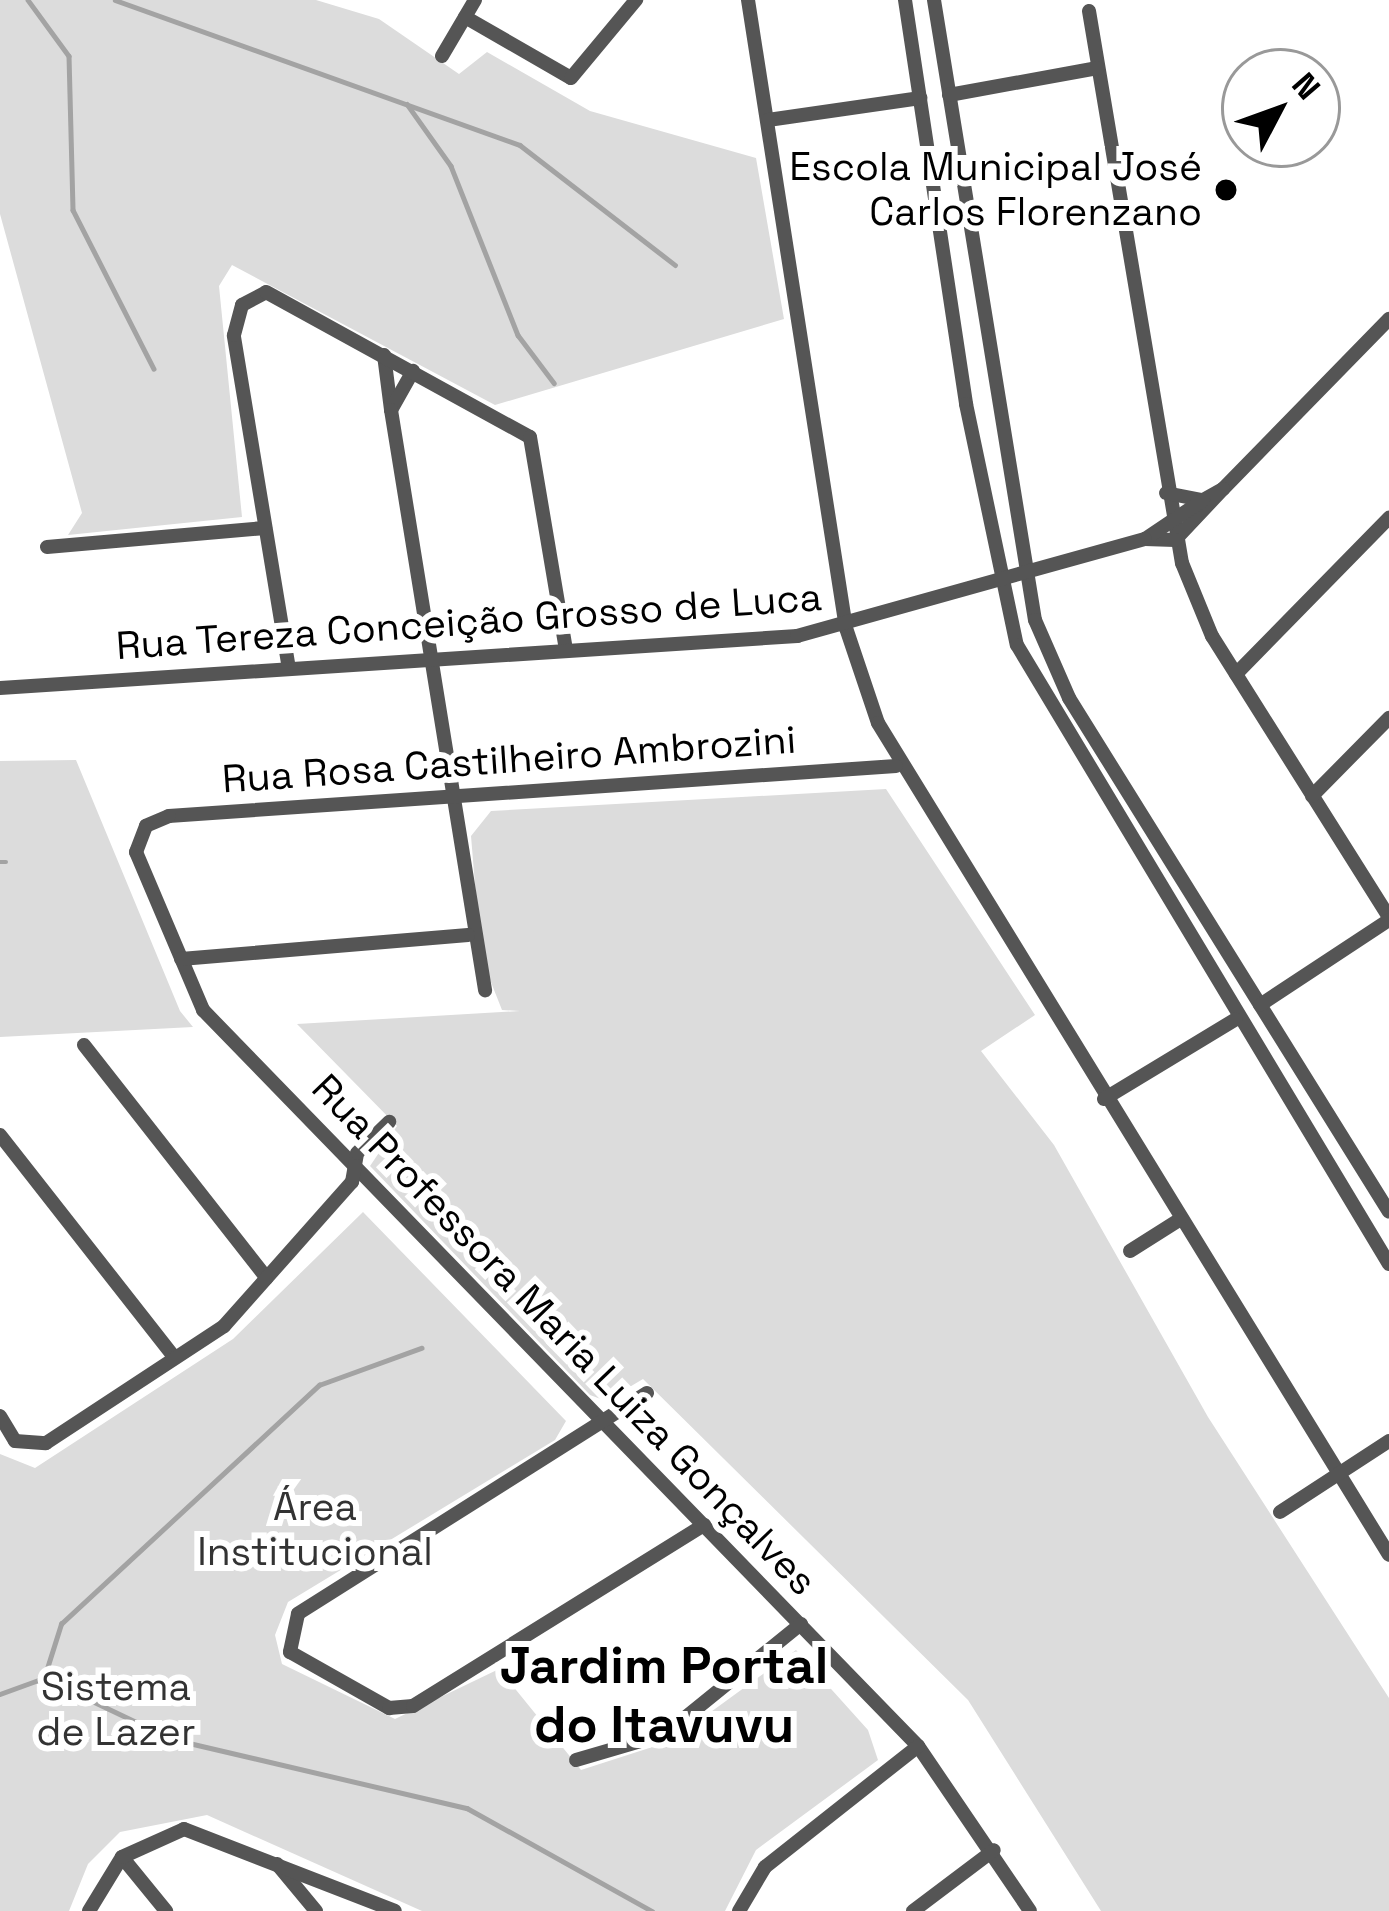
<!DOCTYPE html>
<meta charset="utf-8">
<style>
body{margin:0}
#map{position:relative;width:1389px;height:1911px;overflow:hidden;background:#fff;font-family:"Space Grotesk",sans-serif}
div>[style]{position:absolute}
.green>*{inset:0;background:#dcdcdc}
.stream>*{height:4.5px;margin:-2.25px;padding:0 2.25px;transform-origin:2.25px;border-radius:2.25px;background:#a3a3a3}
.minor>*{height:14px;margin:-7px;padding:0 7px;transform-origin:7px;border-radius:7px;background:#555}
.dots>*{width:33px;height:33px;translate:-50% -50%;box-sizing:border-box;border:6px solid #fff;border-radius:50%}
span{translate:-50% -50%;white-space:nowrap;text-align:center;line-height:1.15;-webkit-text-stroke:12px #fff;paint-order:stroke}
.poi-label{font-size:39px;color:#000}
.right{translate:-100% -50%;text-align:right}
.street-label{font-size:39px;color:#000}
.park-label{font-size:39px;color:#333}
.district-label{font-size:51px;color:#000;font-weight:700}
.north{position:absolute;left:1221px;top:48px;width:120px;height:120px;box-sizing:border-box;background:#fff;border:3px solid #999;border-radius:50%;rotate:49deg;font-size:33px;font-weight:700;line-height:48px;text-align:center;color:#000}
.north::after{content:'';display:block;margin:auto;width:42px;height:54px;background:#000;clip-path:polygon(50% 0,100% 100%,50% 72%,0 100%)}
</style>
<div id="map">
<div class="green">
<i style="clip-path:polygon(0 0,316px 0,379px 19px,459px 74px,487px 52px,590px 111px,756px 158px,784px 319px,495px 405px,232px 265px,219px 286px,242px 517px,68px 535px,82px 513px,0 214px)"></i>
<i style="clip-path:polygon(76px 760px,180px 1011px,193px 1027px,0 1037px,0 761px)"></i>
<i style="clip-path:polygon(886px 789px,1035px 1015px,981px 1051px,1054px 1145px,1208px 1417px,1389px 1698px,1389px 1911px,1101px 1911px,968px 1700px,643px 1379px,606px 1401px,590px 1395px,370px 1166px,397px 1126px,297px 1024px,520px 1011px,502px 1010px,481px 957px,471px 836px,491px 811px)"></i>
<i style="clip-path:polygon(363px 1212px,566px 1421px,555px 1440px,288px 1602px,275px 1635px,282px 1664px,395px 1719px,499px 1669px,581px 1770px,671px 1741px,796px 1650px,868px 1730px,878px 1760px,756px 1850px,725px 1911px,422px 1911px,207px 1815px,120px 1832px,88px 1864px,69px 1911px,0 1911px,0 1454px,35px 1468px,233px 1339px)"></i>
</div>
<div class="stream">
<i style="left:28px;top:0;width:69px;rotate:53.8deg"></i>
<i style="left:69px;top:56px;width:154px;rotate:88.5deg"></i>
<i style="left:73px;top:210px;width:178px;rotate:63deg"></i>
<i style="left:115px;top:0;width:430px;rotate:19.7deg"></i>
<i style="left:520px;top:145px;width:196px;rotate:37.7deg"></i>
<i style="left:407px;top:104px;width:76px;rotate:54.6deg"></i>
<i style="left:451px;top:166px;width:182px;rotate:68.4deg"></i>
<i style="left:518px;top:335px;width:60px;rotate:53.1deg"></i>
<i style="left:0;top:862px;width:6px"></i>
<i style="left:44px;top:1678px;width:142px;rotate:25.5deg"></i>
<i style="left:172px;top:1739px;width:303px;rotate:13.2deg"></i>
<i style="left:467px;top:1808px;width:212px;rotate:29.1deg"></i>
<i style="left:0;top:1694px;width:47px;rotate:-20deg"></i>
<i style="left:44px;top:1678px;width:57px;rotate:-72.5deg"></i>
<i style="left:61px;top:1624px;width:352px;rotate:-42.8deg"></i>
<i style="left:319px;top:1385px;width:109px;rotate:-19.9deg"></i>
</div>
<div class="minor">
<i style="left:748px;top:0;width:636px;rotate:81.13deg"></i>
<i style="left:846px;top:628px;width:100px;rotate:71.4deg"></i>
<i style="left:878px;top:723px;width:976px;rotate:58.44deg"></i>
<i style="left:905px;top:0;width:409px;rotate:81.4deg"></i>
<i style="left:966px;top:404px;width:246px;rotate:78.1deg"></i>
<i style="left:1017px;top:645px;width:722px;rotate:59deg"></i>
<i style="left:934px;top:0;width:628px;rotate:80.75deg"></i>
<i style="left:1035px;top:620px;width:85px;rotate:66.4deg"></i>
<i style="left:1069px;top:698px;width:605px;rotate:58.09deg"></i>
<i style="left:1089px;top:11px;width:560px;rotate:80.44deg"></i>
<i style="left:1182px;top:563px;width:79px;rotate:67.7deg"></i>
<i style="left:1212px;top:636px;width:332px;rotate:57.8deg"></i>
<i style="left:465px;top:17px;width:122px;rotate:29.9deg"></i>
<i style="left:571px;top:78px;width:102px;rotate:-50.2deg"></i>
<i style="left:442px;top:56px;width:65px;rotate:-59.5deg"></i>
<i style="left:949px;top:95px;width:151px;rotate:-10.3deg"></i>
<i style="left:768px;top:120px;width:154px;rotate:-8.2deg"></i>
<i style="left:384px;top:355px;width:55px;rotate:82.7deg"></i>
<i style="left:391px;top:410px;width:45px;rotate:-60.6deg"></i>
<i style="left:391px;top:410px;width:588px;rotate:80.79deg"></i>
<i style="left:1223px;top:489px;width:238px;rotate:-45.7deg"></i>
<i style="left:1166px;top:493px;width:38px;rotate:11deg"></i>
<i style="left:1203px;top:500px;width:23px;rotate:-29deg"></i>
<i style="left:1223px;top:489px;width:70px;rotate:133.3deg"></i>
<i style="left:1175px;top:540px;width:30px;rotate:-178deg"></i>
<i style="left:1145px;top:539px;width:70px;rotate:-33.9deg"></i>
<i style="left:47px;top:547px;width:219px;rotate:-5deg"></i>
<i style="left:289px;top:669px;width:338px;rotate:-99.4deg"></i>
<i style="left:234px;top:335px;width:31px;rotate:-75deg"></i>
<i style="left:242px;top:305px;width:27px;rotate:-28deg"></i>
<i style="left:266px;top:292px;width:301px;rotate:28.8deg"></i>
<i style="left:530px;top:437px;width:216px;rotate:80.4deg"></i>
<i style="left:1236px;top:674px;width:219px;rotate:-45.6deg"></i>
<i style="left:0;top:688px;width:799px;rotate:-3.73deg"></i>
<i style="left:797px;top:636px;width:361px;rotate:-15.6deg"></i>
<i style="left:896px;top:766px;width:729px;rotate:176.07deg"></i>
<i style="left:169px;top:816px;width:25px;rotate:157deg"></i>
<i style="left:146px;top:826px;width:28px;rotate:111deg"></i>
<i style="left:136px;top:852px;width:172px;rotate:67deg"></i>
<i style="left:203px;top:1010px;width:1026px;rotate:45.83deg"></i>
<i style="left:918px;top:1746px;width:199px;rotate:55.8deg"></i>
<i style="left:1312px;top:796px;width:110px;rotate:-45.4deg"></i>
<i style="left:181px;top:959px;width:288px;rotate:-4.8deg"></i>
<i style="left:1260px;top:1005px;width:154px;rotate:-33.4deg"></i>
<i style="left:84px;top:1045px;width:296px;rotate:51.9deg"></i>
<i style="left:1104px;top:1099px;width:154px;rotate:-31.2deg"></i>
<i style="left:0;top:1135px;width:278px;rotate:51.9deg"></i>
<i style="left:1130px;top:1251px;width:58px;rotate:-32.3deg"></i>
<i style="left:647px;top:1393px;width:413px;rotate:147.7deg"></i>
<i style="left:298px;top:1614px;width:39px;rotate:102deg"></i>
<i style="left:290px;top:1652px;width:114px;rotate:29.5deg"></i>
<i style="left:389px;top:1708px;width:24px;rotate:-5deg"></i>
<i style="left:413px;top:1706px;width:343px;rotate:-31.9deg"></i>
<i style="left:0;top:1416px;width:29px;rotate:59deg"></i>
<i style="left:15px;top:1441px;width:31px;rotate:4deg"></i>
<i style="left:46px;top:1443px;width:213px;rotate:-33.3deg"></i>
<i style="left:224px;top:1326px;width:193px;rotate:-48.4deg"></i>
<i style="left:352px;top:1182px;width:29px;rotate:-80deg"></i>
<i style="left:357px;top:1153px;width:45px;rotate:-44.1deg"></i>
<i style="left:1280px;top:1512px;width:130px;rotate:-33.1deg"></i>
<i style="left:576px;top:1760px;width:93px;rotate:-16.3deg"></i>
<i style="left:665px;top:1734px;width:175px;rotate:-39deg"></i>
<i style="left:122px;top:1857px;width:70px;rotate:50.8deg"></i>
<i style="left:277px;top:1864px;width:61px;rotate:50.3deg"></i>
<i style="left:89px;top:1911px;width:63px;rotate:-58.6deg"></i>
<i style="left:122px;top:1857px;width:68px;rotate:-24.3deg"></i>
<i style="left:184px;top:1829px;width:226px;rotate:21.2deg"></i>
<i style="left:739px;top:1911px;width:51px;rotate:-59.4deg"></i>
<i style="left:765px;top:1867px;width:195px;rotate:-38.3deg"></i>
<i style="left:913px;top:1911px;width:101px;rotate:-37deg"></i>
</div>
<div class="dots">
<i style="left:1226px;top:190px;background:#000"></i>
</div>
<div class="poi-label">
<span class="right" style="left:1202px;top:190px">Escola Municipal José<br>Carlos Florenzano</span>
</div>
<div class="street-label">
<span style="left:469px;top:622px;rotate:-4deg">Rua Tereza Conceição Grosso de Luca</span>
<span style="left:509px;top:760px;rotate:-4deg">Rua Rosa Castilheiro Ambrozini</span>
<span style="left:564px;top:1335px;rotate:46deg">Rua Professora Maria Luiza Gonçalves</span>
</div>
<div class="park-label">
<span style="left:315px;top:1530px">Área<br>Institucional</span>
<span style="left:116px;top:1710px">Sistema<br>de Lazer</span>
</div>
<div class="district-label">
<span style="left:664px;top:1696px">Jardim Portal<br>do Itavuvu</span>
</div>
<div class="north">N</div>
</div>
